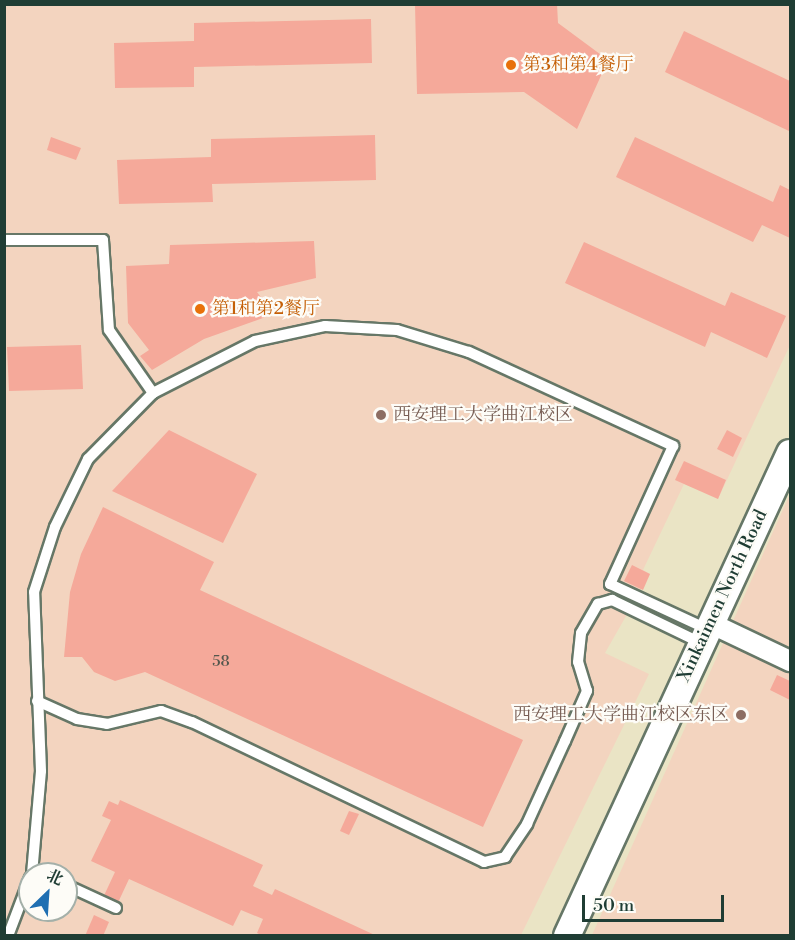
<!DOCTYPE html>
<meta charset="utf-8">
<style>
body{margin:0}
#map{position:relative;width:795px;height:940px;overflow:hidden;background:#eae4c5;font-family:"Libre Bodoni","Noto Serif SC",serif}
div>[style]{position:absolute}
.built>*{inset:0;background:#f3d4bf}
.building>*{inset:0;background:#f5a99a}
.roads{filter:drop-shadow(2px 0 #667767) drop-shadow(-2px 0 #667767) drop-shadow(0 2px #667767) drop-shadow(0 -2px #667767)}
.service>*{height:10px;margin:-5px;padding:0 5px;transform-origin:5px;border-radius:5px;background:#fff}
.minor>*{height:20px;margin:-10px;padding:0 10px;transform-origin:10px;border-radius:10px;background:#fff}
.tertiary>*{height:26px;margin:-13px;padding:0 13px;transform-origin:13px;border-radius:13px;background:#fff}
.dots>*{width:16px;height:16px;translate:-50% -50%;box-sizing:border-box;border:3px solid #fdfcf7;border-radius:50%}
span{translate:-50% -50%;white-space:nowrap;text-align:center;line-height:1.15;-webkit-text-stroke:4.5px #fdfcf7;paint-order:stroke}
.number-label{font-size:15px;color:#54584e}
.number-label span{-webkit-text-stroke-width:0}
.food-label{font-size:18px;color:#c56008}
.left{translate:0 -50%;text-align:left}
.education-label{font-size:18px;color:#785e54}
.right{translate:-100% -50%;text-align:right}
.street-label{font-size:18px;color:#1f3d34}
.frame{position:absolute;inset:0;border:6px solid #1f3d34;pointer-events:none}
.north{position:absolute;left:18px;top:862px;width:60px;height:60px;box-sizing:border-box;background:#fdfcf7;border:2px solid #a4b0a9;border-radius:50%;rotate:25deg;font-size:16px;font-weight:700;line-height:24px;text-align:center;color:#1f3d34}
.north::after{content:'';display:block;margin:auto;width:21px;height:27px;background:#1f6fb2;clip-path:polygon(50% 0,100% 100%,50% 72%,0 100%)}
.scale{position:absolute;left:582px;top:895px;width:142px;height:27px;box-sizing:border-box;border:3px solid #1f3d34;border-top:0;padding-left:8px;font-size:18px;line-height:21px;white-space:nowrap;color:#1f3d34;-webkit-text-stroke:4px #fdfcf7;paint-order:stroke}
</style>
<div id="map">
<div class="built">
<i style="clip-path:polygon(evenodd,5px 5px,790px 5px,790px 345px,718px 499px,684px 484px,643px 570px,650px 574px,605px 653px,649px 674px,521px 935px,5px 936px,5px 5px,30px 874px,66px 874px,66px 910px,30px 910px,30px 874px)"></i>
<i style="clip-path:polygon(790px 494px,790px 935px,592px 935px)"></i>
</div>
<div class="building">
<i style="clip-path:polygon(415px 4px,557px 4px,558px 23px,608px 60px,577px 129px,524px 92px,417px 94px)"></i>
<i style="clip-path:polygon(371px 19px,372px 63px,194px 67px,194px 87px,115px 88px,114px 43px,194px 41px,194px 23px)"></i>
<i style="clip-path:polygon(684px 31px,790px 81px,789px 131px,665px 72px)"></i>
<i style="clip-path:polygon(375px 135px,376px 180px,212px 184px,213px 202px,119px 204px,117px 160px,211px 157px,211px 139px)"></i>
<i style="clip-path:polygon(51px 137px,81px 148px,76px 160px,47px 150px)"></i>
<i style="clip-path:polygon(635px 137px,773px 202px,780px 185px,790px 190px,790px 238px,762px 225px,753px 242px,616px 177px)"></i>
<i style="clip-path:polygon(314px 241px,316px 278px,257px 292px,274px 314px,204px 339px,152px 370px,140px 356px,149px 350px,128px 323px,126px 266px,169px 264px,170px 245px)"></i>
<i style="clip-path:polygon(584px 242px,725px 306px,731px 292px,786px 316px,767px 358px,711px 332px,705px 347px,565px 283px)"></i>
<i style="clip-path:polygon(81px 345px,83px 389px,9px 391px,7px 347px)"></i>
<i style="clip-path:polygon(169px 430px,257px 474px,223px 543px,112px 491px)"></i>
<i style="clip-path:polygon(727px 430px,742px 438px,733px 457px,717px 449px)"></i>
<i style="clip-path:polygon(684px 461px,726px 480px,718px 499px,675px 480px)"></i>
<i style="clip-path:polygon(103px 507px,214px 562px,200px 590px,523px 740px,483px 827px,145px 672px,115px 681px,94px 672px,82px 657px,64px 657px,70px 592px,81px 554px)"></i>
<i style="clip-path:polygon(632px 565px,650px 574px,643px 590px,624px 581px)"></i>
<i style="clip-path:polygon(777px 675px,790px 681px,790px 700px,770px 690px)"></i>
<i style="clip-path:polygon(120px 800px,263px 865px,253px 886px,272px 895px,275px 889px,377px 936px,263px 936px,257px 933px,263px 919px,241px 910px,233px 926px,129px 879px,115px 909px,101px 902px,115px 872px,91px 861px,111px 820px,102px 816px,109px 801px,118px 805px)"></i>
<i style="clip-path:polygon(349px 811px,359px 814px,349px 835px,340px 831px)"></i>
<i style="clip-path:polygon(94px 915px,109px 922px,103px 936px,85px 936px)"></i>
</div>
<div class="roads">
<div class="service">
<i style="left:4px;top:240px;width:99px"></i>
<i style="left:103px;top:240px;width:90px;rotate:86.2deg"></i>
<i style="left:109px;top:330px;width:77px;rotate:55.1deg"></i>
<i style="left:37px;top:701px;width:44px;rotate:24.2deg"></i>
<i style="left:77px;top:719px;width:30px;rotate:9deg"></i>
<i style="left:107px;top:724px;width:56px;rotate:-13.5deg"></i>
<i style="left:161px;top:711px;width:33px;rotate:20deg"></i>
<i style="left:192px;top:722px;width:324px;rotate:25.6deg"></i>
<i style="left:484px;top:862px;width:22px;rotate:-13deg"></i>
<i style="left:505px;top:857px;width:40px;rotate:-56deg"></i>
<i style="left:527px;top:824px;width:91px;rotate:-65.4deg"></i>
<i style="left:565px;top:741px;width:55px;rotate:-66.3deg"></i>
<i style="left:587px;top:691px;width:30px;rotate:-107deg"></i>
<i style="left:578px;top:662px;width:29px;rotate:-84deg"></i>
<i style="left:581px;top:633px;width:34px;rotate:-60deg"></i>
<i style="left:598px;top:604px;width:15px;rotate:-16deg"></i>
<i style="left:612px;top:600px;width:99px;rotate:25.8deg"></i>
<i style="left:32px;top:874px;width:103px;rotate:-85deg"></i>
<i style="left:41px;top:771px;width:179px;rotate:-92.2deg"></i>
<i style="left:34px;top:592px;width:68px;rotate:-72.1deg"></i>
<i style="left:55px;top:527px;width:76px;rotate:-64.1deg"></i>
<i style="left:88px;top:459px;width:93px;rotate:-45.4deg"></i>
<i style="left:153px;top:393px;width:114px;rotate:-27deg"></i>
<i style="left:255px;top:341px;width:72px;rotate:-12.1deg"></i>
<i style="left:325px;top:326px;width:72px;rotate:3.2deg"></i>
<i style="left:397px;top:330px;width:75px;rotate:17deg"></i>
<i style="left:469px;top:352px;width:225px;rotate:24.7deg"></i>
<i style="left:673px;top:446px;width:152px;rotate:114.5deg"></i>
<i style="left:610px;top:584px;width:107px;rotate:24.9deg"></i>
<i style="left:66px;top:885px;width:55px;rotate:24.7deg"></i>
<i style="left:8px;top:936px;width:62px;rotate:-69.2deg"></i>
</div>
<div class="minor">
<i style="left:710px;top:623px;width:89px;rotate:25.4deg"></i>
</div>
<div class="tertiary">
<i style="left:567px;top:936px;width:532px;rotate:-65.22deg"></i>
</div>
</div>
<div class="dots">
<i style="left:511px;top:65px;background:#e8710a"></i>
<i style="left:200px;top:309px;background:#e8710a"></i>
<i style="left:381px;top:415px;background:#8d6e63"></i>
<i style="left:741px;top:715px;background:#8d6e63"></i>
</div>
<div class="number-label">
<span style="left:221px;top:662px">58</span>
</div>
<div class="food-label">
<span class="left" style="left:523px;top:65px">第3和第4餐厅</span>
<span class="left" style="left:212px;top:309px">第1和第2餐厅</span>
</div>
<div class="education-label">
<span class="left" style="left:393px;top:415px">西安理工大学曲江校区</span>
<span class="right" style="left:729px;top:715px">西安理工大学曲江校区东区</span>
</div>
<div class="street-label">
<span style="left:723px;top:596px;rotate:-65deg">Xinkaimen North Road</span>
</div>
<div class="frame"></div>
<div class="north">北</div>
<div class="scale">50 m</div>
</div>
